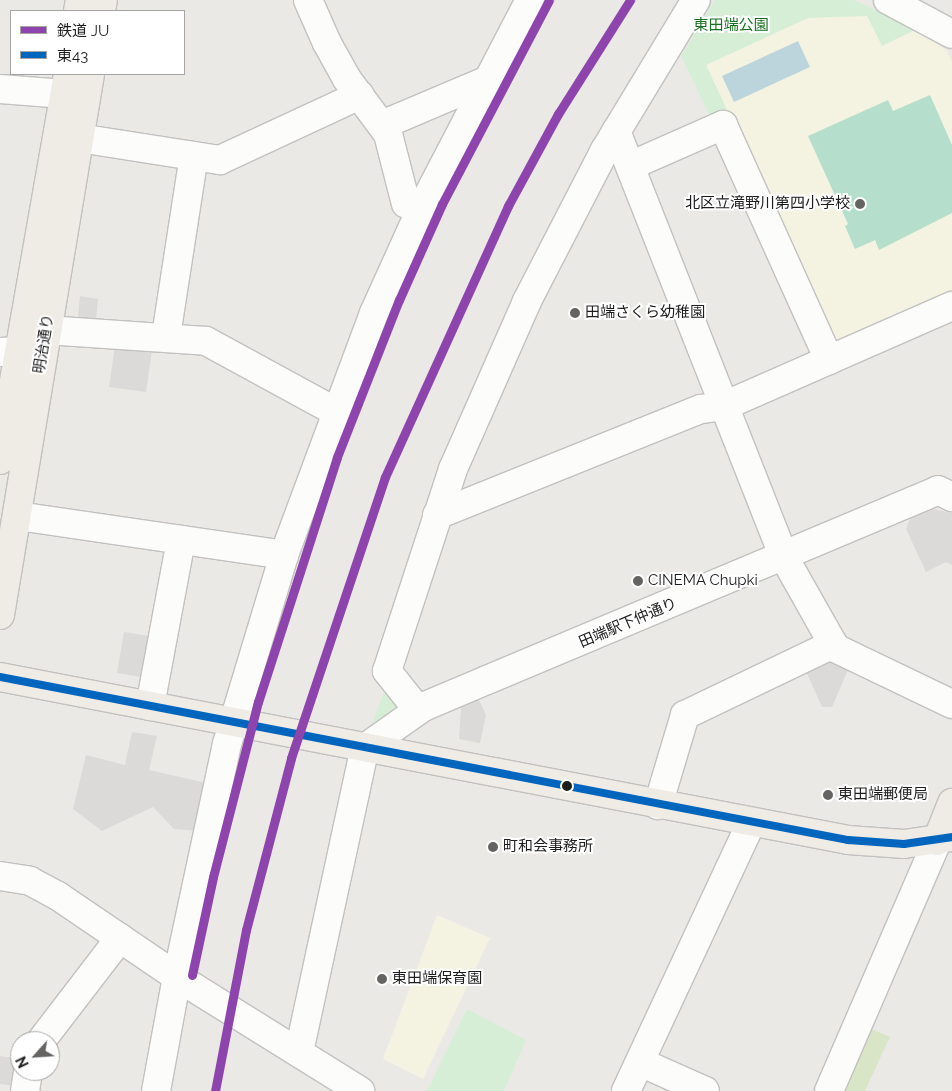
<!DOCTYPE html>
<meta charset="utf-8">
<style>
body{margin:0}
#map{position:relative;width:952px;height:1091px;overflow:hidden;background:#ebe9e6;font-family:Raleway,"Noto Sans JP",sans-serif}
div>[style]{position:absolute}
.education>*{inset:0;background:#f4f3e2}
.grass>*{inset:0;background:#d8e6c7}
.park>*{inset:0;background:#d6eed6}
.pitch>*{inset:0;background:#b5decd}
.parking>*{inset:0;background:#dbdad9}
.water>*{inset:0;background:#bcd5dc}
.roads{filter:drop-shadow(1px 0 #c2c1c0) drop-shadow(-1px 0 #c2c1c0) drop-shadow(0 1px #c2c1c0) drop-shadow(0 -1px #c2c1c0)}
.minor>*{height:28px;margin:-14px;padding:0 14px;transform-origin:14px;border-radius:14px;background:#fcfcfb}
.major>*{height:28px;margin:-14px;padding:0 14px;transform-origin:14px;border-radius:14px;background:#efebe5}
.bus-1>*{height:8px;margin:-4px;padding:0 4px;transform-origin:4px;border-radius:4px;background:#0065bd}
.rail-1>*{height:9px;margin:-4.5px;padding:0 4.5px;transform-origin:4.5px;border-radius:4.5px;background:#8e44ad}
.dots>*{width:14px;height:14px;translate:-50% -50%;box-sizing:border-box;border:2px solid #fff;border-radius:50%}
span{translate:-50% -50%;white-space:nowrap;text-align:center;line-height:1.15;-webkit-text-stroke:4px #fff;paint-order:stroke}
.park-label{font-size:15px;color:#16701e}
.poi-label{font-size:15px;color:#1d1d1d}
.right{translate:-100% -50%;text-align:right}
.left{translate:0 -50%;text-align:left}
.street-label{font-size:15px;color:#1d1d1d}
.legend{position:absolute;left:10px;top:10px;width:175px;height:65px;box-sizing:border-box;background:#fff;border:1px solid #a5a5a5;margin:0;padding:6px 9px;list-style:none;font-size:15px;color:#1d1d1d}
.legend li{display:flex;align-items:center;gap:10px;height:25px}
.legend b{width:25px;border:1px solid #a5a5a5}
.north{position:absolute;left:10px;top:1031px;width:50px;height:50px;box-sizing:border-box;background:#fff;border:1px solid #a5a5a5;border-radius:50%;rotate:244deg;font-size:14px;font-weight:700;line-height:20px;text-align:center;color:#1d1d1d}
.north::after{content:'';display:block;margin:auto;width:18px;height:22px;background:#656463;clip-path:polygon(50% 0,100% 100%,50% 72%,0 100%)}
</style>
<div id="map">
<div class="education">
<i style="clip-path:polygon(867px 16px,917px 29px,947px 51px,952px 62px,952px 295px,835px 346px,706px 65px,808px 17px)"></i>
<i style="clip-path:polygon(437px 915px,490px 938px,423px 1079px,383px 1059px)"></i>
</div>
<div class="grass">
<i style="clip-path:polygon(872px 1029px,890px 1037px,865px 1091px,845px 1091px)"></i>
</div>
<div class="park">
<i style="clip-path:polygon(715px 0,854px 0,917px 29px,882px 46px,867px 16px,808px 18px,706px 65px,729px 114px,712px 121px,681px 56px)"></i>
<i style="clip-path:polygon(388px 682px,403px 706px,372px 723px)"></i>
<i style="clip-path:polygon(467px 1009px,526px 1040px,504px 1091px,427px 1091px)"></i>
</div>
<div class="pitch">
<i style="clip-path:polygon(930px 95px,952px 145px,952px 213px,879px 250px,875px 240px,855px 249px,845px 226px,848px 224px,808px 136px,888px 100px,893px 111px)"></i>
</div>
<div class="parking">
<i style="clip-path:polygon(80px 296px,98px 299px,96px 320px,78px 317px)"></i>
<i style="clip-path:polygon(115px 345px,152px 350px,146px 392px,109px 387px)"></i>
<i style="clip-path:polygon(933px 509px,952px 513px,952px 565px,946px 562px,926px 572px,906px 529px,910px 519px)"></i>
<i style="clip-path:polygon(124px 632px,155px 637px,147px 678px,117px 673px)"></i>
<i style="clip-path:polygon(818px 660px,831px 661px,848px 670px,832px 707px,822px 707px,804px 667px)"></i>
<i style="clip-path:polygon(478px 698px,486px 715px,480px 743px,459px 739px,461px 707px)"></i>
<i style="clip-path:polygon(132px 732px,157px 736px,149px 770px,211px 784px,200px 831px,174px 829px,153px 807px,102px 831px,73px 809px,86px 755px,125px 765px)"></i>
<i style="clip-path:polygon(0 1056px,20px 1059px,16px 1086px,0 1084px)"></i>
</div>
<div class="water">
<i style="clip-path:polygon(798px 41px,810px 67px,734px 102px,722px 76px)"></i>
</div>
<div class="roads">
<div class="minor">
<i style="left:308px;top:0;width:47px;rotate:66.2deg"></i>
<i style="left:327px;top:43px;width:41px;rotate:60.9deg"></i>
<i style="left:347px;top:79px;width:69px;rotate:53.3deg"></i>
<i style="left:388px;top:134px;width:72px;rotate:75.6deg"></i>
<i style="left:888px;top:0;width:72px;rotate:28deg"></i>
<i style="left:0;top:89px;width:65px;rotate:4.4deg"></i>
<i style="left:382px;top:125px;width:115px;rotate:-23deg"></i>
<i style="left:616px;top:131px;width:458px;rotate:68.5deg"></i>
<i style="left:784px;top:557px;width:100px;rotate:60.6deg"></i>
<i style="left:833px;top:644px;width:6px;rotate:51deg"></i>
<i style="left:837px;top:649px;width:127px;rotate:25.6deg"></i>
<i style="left:79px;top:138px;width:143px;rotate:8.9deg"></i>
<i style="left:220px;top:160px;width:154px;rotate:-24.9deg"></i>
<i style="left:630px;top:166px;width:102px;rotate:-23.8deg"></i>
<i style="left:723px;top:125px;width:258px;rotate:65.7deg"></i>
<i style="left:46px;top:330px;width:160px;rotate:3.9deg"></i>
<i style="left:206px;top:341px;width:148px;rotate:28.6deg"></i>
<i style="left:166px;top:336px;width:182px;rotate:-81.2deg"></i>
<i style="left:0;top:352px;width:21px;rotate:-3deg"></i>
<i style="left:437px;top:515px;width:284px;rotate:-21.9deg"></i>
<i style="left:701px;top:409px;width:23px;rotate:-7deg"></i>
<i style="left:724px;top:406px;width:249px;rotate:-23.7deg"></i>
<i style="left:18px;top:516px;width:269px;rotate:8.3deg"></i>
<i style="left:150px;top:706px;width:169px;rotate:-79.4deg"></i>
<i style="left:418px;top:710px;width:50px;rotate:-128.5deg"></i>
<i style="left:387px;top:671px;width:213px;rotate:-71.9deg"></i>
<i style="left:453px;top:469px;width:184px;rotate:-66.2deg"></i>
<i style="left:527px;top:301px;width:170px;rotate:-62.7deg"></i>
<i style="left:605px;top:150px;width:175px;rotate:-58.8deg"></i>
<i style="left:658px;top:805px;width:94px;rotate:-73.3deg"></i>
<i style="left:685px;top:715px;width:164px;rotate:-25.6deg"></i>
<i style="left:0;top:876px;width:30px;rotate:9deg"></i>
<i style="left:30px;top:881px;width:32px;rotate:28deg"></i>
<i style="left:58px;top:896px;width:144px;rotate:34.2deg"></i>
<i style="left:177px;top:977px;width:216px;rotate:31.9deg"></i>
<i style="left:41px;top:1041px;width:130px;rotate:-52.5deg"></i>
<i style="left:299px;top:1052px;width:311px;rotate:-77.8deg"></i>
<i style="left:365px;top:748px;width:71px;rotate:-35.3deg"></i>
<i style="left:423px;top:707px;width:69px;rotate:-22.9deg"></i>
<i style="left:487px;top:680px;width:489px;rotate:-22.8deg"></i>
<i style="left:938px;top:490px;width:16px;rotate:27deg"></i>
<i style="left:640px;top:1062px;width:71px;rotate:24deg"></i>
<i style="left:25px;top:1091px;width:20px;rotate:-81deg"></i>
<i style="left:156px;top:1091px;width:116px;rotate:-79.6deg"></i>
<i style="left:177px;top:977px;width:238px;rotate:-77.9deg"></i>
<i style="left:227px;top:744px;width:197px;rotate:-73.2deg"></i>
<i style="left:284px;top:555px;width:258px;rotate:-69.6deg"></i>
<i style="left:374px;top:313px;width:112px;rotate:-65.7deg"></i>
<i style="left:420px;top:211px;width:238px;rotate:-62.5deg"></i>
<i style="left:626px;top:1091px;width:296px;rotate:-65deg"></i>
<i style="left:829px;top:1091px;width:272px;rotate:-66.6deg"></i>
</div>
<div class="major">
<i style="left:78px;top:11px;width:11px;rotate:-80deg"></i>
<i style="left:101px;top:11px;width:11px;rotate:-80deg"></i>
<i style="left:0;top:460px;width:392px;rotate:-80deg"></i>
<i style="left:0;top:615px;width:548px;rotate:-80.55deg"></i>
<i style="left:0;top:677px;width:864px;rotate:10.88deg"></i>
<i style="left:848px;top:840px;width:56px;rotate:4.1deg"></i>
<i style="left:904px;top:844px;width:49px;rotate:-8.3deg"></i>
<i style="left:937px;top:841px;width:41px;rotate:-68.5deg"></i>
</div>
</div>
<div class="bus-1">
<i style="left:0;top:677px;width:864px;rotate:10.88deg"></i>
<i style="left:848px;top:840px;width:56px;rotate:4.1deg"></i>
<i style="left:904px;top:844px;width:49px;rotate:-8.3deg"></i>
</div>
<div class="rail-1">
<i style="left:192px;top:975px;width:100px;rotate:-77.9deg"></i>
<i style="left:213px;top:877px;width:181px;rotate:-75.6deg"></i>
<i style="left:258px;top:702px;width:257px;rotate:-72.1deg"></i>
<i style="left:337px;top:457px;width:169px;rotate:-68.5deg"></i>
<i style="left:399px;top:300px;width:105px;rotate:-65.9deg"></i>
<i style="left:442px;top:204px;width:230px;rotate:-62.3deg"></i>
<i style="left:215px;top:1091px;width:164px;rotate:-79.1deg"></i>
<i style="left:246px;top:930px;width:178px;rotate:-75.3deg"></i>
<i style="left:291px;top:758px;width:296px;rotate:-71.5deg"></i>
<i style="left:385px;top:477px;width:298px;rotate:-65.6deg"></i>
<i style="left:508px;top:206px;width:105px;rotate:-61.5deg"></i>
<i style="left:558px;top:114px;width:135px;rotate:-57.7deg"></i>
</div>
<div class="dots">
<i style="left:860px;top:204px;background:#656463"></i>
<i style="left:575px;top:313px;background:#656463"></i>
<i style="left:638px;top:581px;background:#656463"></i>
<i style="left:567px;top:786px;background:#1d1d1d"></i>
<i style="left:828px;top:795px;background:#656463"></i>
<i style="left:493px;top:847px;background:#656463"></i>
<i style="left:382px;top:979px;background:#656463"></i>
</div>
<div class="park-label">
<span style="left:731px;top:26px">東田端公園</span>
</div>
<div class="poi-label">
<span class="right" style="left:850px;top:204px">北区立滝野川第四小学校</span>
<span class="left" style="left:585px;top:313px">田端さくら幼稚園</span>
<span class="left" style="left:648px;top:581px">CINEMA Chupki</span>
<span class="left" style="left:838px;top:795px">東田端郵便局</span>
<span class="left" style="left:503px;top:847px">町和会事務所</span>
<span class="left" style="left:392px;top:979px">東田端保育園</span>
</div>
<div class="street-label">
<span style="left:44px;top:344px;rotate:-81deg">明治通り</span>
<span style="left:628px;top:623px;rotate:-23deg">田端駅下仲通り</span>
</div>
<ul class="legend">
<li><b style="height:6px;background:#8e44ad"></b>鉄道 JU</li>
<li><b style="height:6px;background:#0065bd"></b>東43</li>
</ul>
<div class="north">N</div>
</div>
